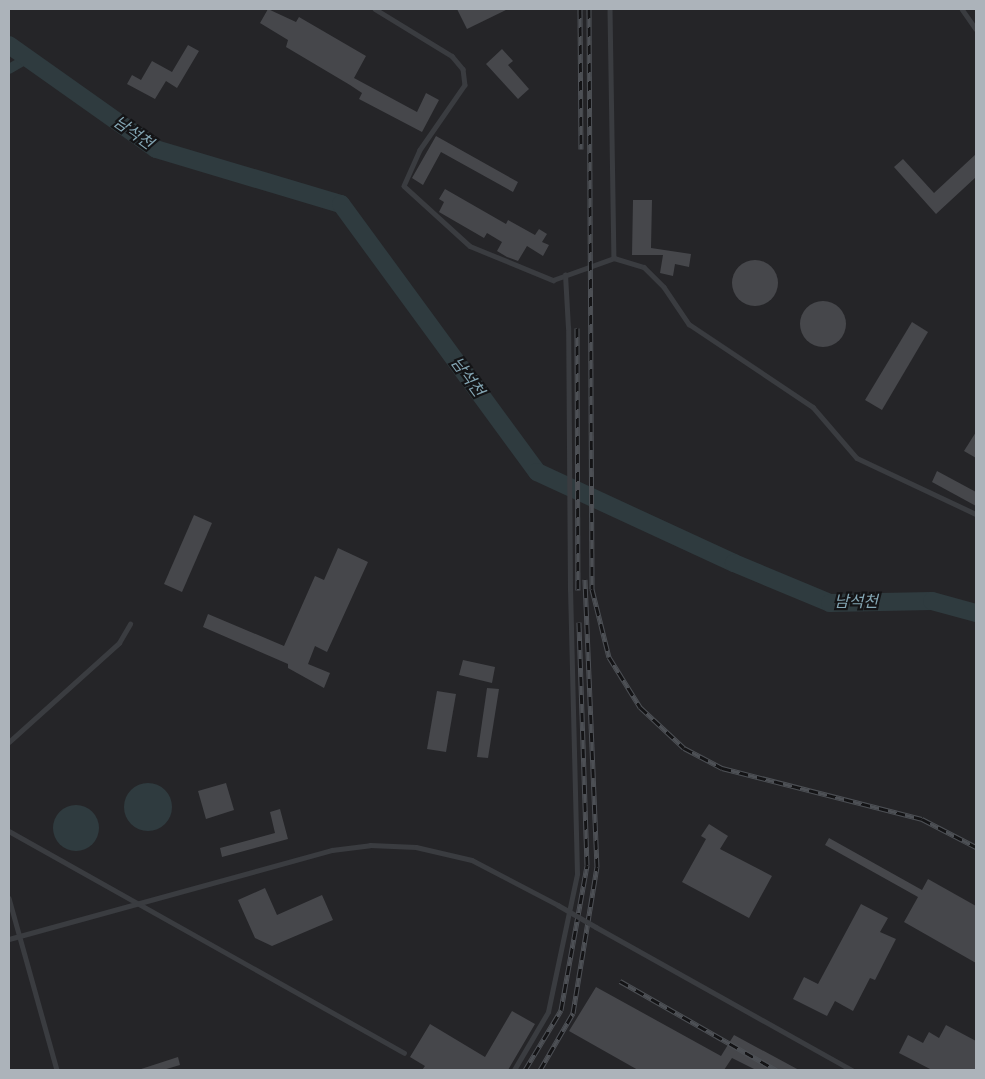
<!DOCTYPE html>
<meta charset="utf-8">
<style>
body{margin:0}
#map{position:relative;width:985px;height:1079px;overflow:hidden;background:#19191b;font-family:"Source Sans 3","Noto Sans KR",sans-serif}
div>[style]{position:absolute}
.built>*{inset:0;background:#252528}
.water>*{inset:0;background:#2f3b3f}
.round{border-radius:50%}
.canal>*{height:10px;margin:-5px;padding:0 5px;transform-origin:5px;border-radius:5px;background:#2f3b3f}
.river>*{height:18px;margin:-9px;padding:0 9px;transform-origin:9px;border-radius:9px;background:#2f3b3f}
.building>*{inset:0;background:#46474b}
.service>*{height:4.5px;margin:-2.25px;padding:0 2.25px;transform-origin:2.25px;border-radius:2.25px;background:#3a3c40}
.rail>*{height:5px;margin-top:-2.5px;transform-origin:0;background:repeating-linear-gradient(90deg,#141416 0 9px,#4d5055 0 18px);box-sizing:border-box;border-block:1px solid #4d5055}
.service-bridge>*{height:4.5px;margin:-2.25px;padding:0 2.25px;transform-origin:2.25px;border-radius:2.25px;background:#3a3c40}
span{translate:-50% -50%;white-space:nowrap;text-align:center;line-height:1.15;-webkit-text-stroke:4.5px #141416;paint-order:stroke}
.water-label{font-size:16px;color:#84a6b4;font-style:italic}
.frame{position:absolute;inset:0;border:10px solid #acb3ba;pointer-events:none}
</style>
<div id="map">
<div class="built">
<i style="clip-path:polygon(9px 9px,976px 9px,976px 1070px,9px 1070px)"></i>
</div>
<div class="water">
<i class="round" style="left:124px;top:783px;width:48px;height:48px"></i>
<i class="round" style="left:53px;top:805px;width:46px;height:46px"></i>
</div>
<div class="canal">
<i style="left:9px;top:69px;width:22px;rotate:-30deg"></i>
</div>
<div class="river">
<i style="left:9px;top:45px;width:180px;rotate:35.3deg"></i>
<i style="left:156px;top:149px;width:193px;rotate:16.6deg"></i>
<i style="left:341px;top:204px;width:332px;rotate:53.8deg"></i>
<i style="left:537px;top:472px;width:217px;rotate:24.8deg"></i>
<i style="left:734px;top:563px;width:104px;rotate:22.6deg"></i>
<i style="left:830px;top:603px;width:102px;rotate:-1.1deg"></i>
<i style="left:932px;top:601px;width:46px;rotate:15.3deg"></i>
</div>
<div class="building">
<i style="clip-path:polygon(268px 9px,296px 22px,299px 17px,366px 56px,354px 78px,417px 112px,426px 93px,439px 100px,422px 132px,359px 99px,362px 93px,350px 85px,286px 47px,288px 40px,260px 23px)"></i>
<i style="clip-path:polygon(457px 9px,508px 9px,467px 29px)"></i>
<i style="clip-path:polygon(188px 45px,199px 51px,177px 88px,166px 81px,155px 99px,127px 84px,132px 75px,141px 80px,152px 61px,172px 72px)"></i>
<i style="clip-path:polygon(502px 49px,513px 61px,508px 65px,529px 89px,518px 99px,486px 64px)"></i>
<i style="clip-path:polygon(436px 136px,518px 182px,513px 192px,441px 152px,423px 185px,412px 178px)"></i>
<i style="clip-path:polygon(976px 154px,976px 177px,936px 214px,894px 167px,903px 159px,934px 193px)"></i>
<i style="clip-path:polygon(445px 189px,506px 224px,508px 220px,535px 235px,539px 229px,547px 234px,542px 242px,549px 245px,543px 256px,527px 246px,518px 261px,507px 257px,497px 251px,502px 242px,487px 233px,484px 238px,439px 212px,444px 202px,439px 199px)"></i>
<i style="clip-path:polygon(633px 200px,652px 200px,651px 248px,691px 254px,689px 267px,675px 264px,673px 276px,660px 273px,663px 255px,632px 255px)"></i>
<i class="round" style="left:732px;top:260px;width:46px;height:46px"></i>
<i class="round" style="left:800px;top:301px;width:46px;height:46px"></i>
<i style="clip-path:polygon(912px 322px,928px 332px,882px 410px,865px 400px)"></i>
<i style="clip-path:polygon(976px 432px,976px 458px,964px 451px)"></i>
<i style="clip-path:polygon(937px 471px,976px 492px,976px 506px,932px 482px)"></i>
<i style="clip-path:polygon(194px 515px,212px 523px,182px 592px,164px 584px)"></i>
<i style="clip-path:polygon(338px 548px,368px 562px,327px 652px,315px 646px,308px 664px,330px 673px,324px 688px,288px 668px,288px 664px,203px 627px,208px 614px,284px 646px,315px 576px,324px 580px)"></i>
<i style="clip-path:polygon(463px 660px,495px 667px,492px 683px,459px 675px)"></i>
<i style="clip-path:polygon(487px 688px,499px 689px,488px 758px,477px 757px)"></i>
<i style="clip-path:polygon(437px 691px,456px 694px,446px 752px,427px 749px)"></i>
<i style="clip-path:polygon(226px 783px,234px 810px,206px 819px,198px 791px)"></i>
<i style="clip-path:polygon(280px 809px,288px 839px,222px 857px,220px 848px,275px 833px,270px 812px)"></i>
<i style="clip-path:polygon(709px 824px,728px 836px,720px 849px,772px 876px,749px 918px,682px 882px,706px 839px,701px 836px)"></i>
<i style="clip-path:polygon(829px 838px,922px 890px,928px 879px,976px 906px,976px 963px,904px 922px,918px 897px,825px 845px)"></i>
<i style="clip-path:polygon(265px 888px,277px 915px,322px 895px,333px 920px,272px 946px,255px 938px,238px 900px)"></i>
<i style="clip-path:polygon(861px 904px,888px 918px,880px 932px,896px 939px,875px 980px,870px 978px,853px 1011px,835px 1001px,827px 1016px,793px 999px,804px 977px,818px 984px)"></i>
<i style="clip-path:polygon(596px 987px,721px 1056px,734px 1035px,799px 1070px,756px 1070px,732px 1058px,724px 1070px,638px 1070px,569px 1031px)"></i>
<i style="clip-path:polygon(512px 1011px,535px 1024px,508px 1070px,422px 1070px,425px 1066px,410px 1057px,430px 1024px,485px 1057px)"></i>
<i style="clip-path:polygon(946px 1025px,976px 1041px,976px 1070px,932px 1070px,899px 1053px,908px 1035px,923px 1043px,929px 1032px,939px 1038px)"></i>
<i style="clip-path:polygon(178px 1057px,180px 1065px,163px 1070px,138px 1070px)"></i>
</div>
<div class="service">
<i style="left:375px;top:9px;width:90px;rotate:31.4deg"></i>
<i style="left:452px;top:56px;width:17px;rotate:50deg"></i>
<i style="left:463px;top:69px;width:16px;rotate:83deg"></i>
<i style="left:465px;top:85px;width:79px;rotate:124.7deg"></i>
<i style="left:420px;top:150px;width:39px;rotate:114deg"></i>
<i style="left:404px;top:186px;width:89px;rotate:42.3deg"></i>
<i style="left:470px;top:246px;width:90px;rotate:22.3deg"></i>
<i style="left:553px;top:280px;width:65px;rotate:-19.8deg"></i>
<i style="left:614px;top:258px;width:31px;rotate:17deg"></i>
<i style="left:644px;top:267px;width:28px;rotate:45deg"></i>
<i style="left:664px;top:287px;width:45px;rotate:56deg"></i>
<i style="left:689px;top:324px;width:149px;rotate:33.8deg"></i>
<i style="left:813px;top:407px;width:67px;rotate:49.2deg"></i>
<i style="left:857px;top:458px;width:132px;rotate:25.2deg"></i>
<i style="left:610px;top:9px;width:249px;rotate:89.1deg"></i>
<i style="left:962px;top:9px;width:24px;rotate:55deg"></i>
<i style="left:9px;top:742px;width:148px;rotate:-42deg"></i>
<i style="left:119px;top:643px;width:22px;rotate:-60deg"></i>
<i style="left:9px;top:831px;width:453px;rotate:29.3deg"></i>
<i style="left:9px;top:898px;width:179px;rotate:74.4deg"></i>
<i style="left:596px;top:927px;width:293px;rotate:29.2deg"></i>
<i style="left:9px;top:939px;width:335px;rotate:-15.4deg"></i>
<i style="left:332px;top:850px;width:38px;rotate:-7deg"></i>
<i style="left:370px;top:845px;width:46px;rotate:2.5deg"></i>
<i style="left:416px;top:847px;width:57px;rotate:13.1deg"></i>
<i style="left:472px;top:860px;width:97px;rotate:27.6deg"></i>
<i style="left:514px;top:1070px;width:67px;rotate:-59.6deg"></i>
<i style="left:548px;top:1012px;width:141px;rotate:-78.1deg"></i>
<i style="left:577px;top:874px;width:284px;rotate:-91.4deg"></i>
<i style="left:570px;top:590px;width:262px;rotate:-90.4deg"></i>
<i style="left:568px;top:328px;width:53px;rotate:-93.2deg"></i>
</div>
<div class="rail">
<i style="left:580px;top:9px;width:140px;rotate:89.6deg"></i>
<i style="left:589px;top:9px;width:580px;rotate:89.7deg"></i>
<i style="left:592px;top:589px;width:70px;rotate:76deg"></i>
<i style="left:609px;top:657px;width:59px;rotate:58.2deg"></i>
<i style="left:640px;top:707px;width:60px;rotate:43deg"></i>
<i style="left:684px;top:748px;width:43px;rotate:27.8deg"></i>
<i style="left:722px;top:768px;width:206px;rotate:14.3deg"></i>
<i style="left:922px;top:819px;width:61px;rotate:27.4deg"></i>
<i style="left:577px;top:328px;width:262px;rotate:89.8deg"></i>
<i style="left:620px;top:981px;width:180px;rotate:29.7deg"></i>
<i style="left:525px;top:1070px;width:70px;rotate:-59deg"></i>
<i style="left:561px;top:1010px;width:147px;rotate:-79.8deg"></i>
<i style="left:587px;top:865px;width:243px;rotate:-91.9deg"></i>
<i style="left:540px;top:1070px;width:66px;rotate:-59.9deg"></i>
<i style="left:573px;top:1013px;width:148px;rotate:-80.7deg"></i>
<i style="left:597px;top:867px;width:288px;rotate:-92.4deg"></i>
</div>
<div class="service-bridge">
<i style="left:558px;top:905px;width:44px;rotate:30.1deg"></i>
</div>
<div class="water-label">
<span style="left:133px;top:133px;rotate:35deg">남석천</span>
<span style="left:467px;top:377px;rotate:54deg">남석천</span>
<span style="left:856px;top:602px">남석천</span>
</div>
<div class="frame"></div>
</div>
